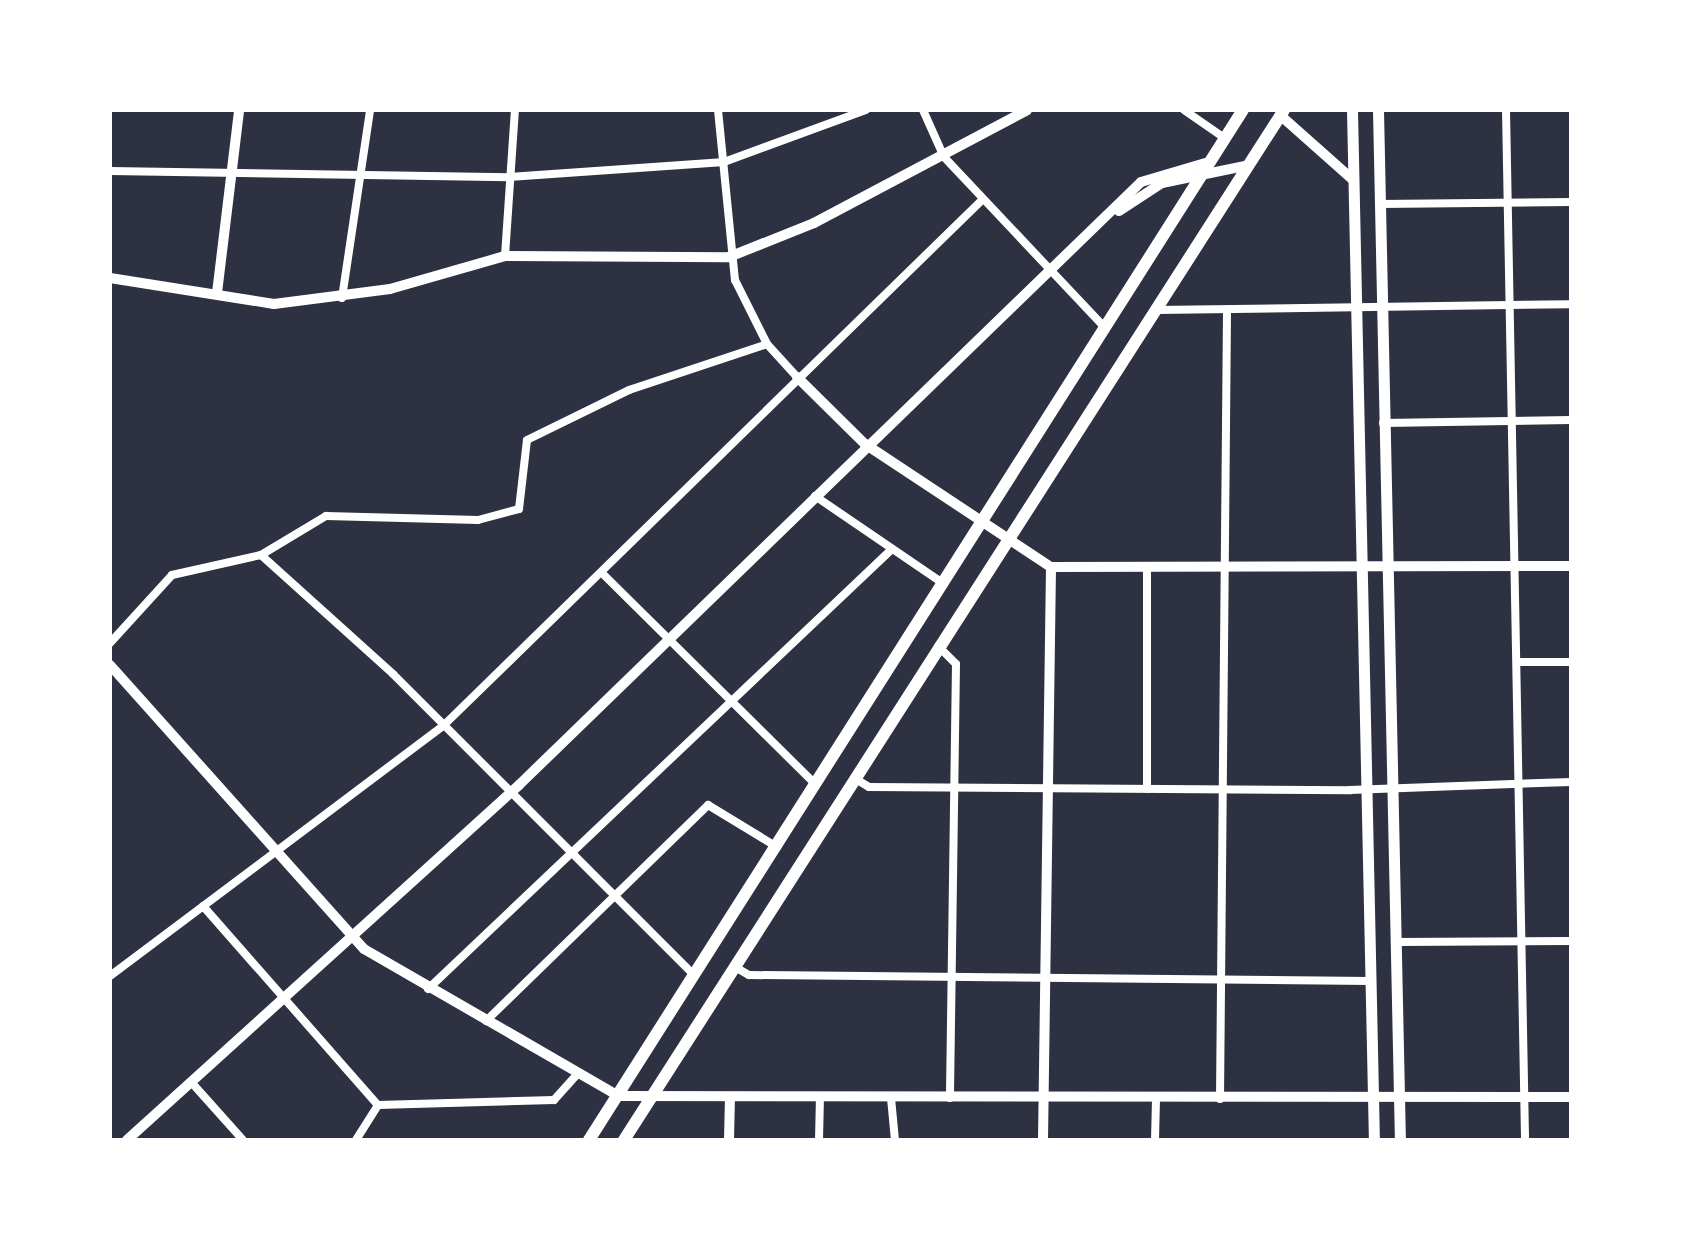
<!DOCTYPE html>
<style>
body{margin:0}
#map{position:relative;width:1681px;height:1250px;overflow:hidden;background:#2d3142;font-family:"Alegreya Sans",sans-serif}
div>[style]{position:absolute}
.minor>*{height:8px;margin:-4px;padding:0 4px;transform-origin:4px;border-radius:4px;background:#fff}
.tertiary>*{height:10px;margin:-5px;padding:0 5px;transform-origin:5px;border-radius:5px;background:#fff}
.secondary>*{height:11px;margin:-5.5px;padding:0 5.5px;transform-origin:5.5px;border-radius:5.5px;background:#fff}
.trunk>*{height:12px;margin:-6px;padding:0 6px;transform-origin:6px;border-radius:6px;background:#fff}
span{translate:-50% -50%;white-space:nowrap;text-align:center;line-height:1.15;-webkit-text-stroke:9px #fff;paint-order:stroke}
.frame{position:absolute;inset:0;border:112px solid #fff;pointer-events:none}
</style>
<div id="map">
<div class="minor">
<i style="left:718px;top:110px;width:171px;rotate:84.3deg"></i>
<i style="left:735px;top:280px;width:72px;rotate:63.4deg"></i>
<i style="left:767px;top:344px;width:45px;rotate:47.7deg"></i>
<i style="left:923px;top:110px;width:51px;rotate:65.9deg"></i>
<i style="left:944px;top:157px;width:232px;rotate:46.7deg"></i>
<i style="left:1184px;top:110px;width:47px;rotate:34.7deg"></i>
<i style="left:1506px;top:110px;width:1030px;rotate:88.94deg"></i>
<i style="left:110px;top:171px;width:399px;rotate:0.9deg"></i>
<i style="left:509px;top:177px;width:216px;rotate:-4deg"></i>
<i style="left:724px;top:162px;width:151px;rotate:-20.1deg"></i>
<i style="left:1379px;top:204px;width:192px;rotate:-0.6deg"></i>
<i style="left:505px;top:256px;width:146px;rotate:-86.1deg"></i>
<i style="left:342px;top:298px;width:190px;rotate:-81.5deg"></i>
<i style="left:1156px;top:310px;width:415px;rotate:-0.8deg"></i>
<i style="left:1383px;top:423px;width:188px;rotate:-0.9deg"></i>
<i style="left:815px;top:496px;width:156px;rotate:34.3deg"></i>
<i style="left:261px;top:555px;width:178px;rotate:42deg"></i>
<i style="left:393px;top:674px;width:426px;rotate:45deg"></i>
<i style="left:605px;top:576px;width:297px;rotate:44.7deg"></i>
<i style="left:110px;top:643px;width:92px;rotate:-47.6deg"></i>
<i style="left:172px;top:575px;width:91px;rotate:-12.7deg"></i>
<i style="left:261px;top:555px;width:76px;rotate:-31deg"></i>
<i style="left:326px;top:516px;width:152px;rotate:1.5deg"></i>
<i style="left:478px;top:520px;width:42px;rotate:-15deg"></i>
<i style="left:519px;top:509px;width:69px;rotate:-83.4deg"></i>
<i style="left:527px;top:440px;width:114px;rotate:-26.1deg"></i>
<i style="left:629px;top:390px;width:145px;rotate:-18.4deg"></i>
<i style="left:938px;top:646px;width:25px;rotate:45deg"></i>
<i style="left:956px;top:664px;width:434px;rotate:90.8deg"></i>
<i style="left:1519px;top:662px;width:52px"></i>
<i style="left:854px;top:778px;width:17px;rotate:31deg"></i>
<i style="left:869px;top:787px;width:481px;rotate:0.4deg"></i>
<i style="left:1350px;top:790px;width:221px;rotate:-2.1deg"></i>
<i style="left:1147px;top:789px;width:222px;rotate:-90deg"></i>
<i style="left:203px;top:906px;width:265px;rotate:48.7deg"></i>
<i style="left:1397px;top:942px;width:174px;rotate:-0.3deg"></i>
<i style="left:735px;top:967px;width:16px;rotate:30deg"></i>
<i style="left:749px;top:975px;width:622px;rotate:0.55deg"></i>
<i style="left:110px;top:976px;width:416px;rotate:-36.9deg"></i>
<i style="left:443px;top:726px;width:753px;rotate:-44.3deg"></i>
<i style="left:428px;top:989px;width:638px;rotate:-43.48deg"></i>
<i style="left:486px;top:1021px;width:310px;rotate:-44.2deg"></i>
<i style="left:708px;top:805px;width:81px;rotate:31.3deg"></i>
<i style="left:192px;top:1083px;width:76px;rotate:48.2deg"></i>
<i style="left:891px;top:1098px;width:42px;rotate:84.6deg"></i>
<i style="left:1220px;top:1099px;width:789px;rotate:-89.49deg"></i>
<i style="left:378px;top:1105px;width:176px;rotate:-1.6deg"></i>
<i style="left:554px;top:1100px;width:36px;rotate:-48deg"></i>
<i style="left:356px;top:1140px;width:41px;rotate:-57.8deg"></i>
<i style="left:819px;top:1140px;width:43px;rotate:-88.7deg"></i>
<i style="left:1155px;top:1140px;width:41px;rotate:-88.6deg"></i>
</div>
<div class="tertiary">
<i style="left:1280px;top:115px;width:96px;rotate:41.6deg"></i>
<i style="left:1119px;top:211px;width:51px;rotate:-33.1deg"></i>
<i style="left:1162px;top:183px;width:85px;rotate:-11.6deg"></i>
<i style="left:110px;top:278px;width:166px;rotate:9deg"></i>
<i style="left:274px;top:304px;width:117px;rotate:-7.4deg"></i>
<i style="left:390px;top:289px;width:120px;rotate:-16deg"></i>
<i style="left:505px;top:256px;width:224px;rotate:0.3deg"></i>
<i style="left:729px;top:257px;width:92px;rotate:-21.8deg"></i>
<i style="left:814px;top:223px;width:241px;rotate:-27.9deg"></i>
<i style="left:217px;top:293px;width:184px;rotate:-83.1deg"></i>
<i style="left:797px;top:377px;width:95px;rotate:44.6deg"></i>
<i style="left:865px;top:444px;width:223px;rotate:33.5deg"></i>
<i style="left:1051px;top:567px;width:520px;rotate:-0.11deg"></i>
<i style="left:110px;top:665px;width:381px;rotate:48.2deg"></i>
<i style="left:364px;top:949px;width:294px;rotate:30deg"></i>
<i style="left:619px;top:1096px;width:952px;rotate:0.06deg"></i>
<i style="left:127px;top:1140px;width:529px;rotate:-42.16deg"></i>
<i style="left:519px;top:785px;width:866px;rotate:-44.11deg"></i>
<i style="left:1141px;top:182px;width:68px;rotate:-16.3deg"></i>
<i style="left:729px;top:1140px;width:43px;rotate:-88.7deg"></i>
<i style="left:1043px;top:1140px;width:573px;rotate:-89.2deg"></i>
</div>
<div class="secondary">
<i style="left:1352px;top:110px;width:1030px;rotate:88.78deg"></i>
<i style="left:1378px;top:110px;width:1030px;rotate:88.78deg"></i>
</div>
<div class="trunk">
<i style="left:589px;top:1140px;width:1220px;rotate:-57.59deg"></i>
<i style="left:624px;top:1140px;width:1223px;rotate:-57.35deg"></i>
</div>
<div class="frame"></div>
</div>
